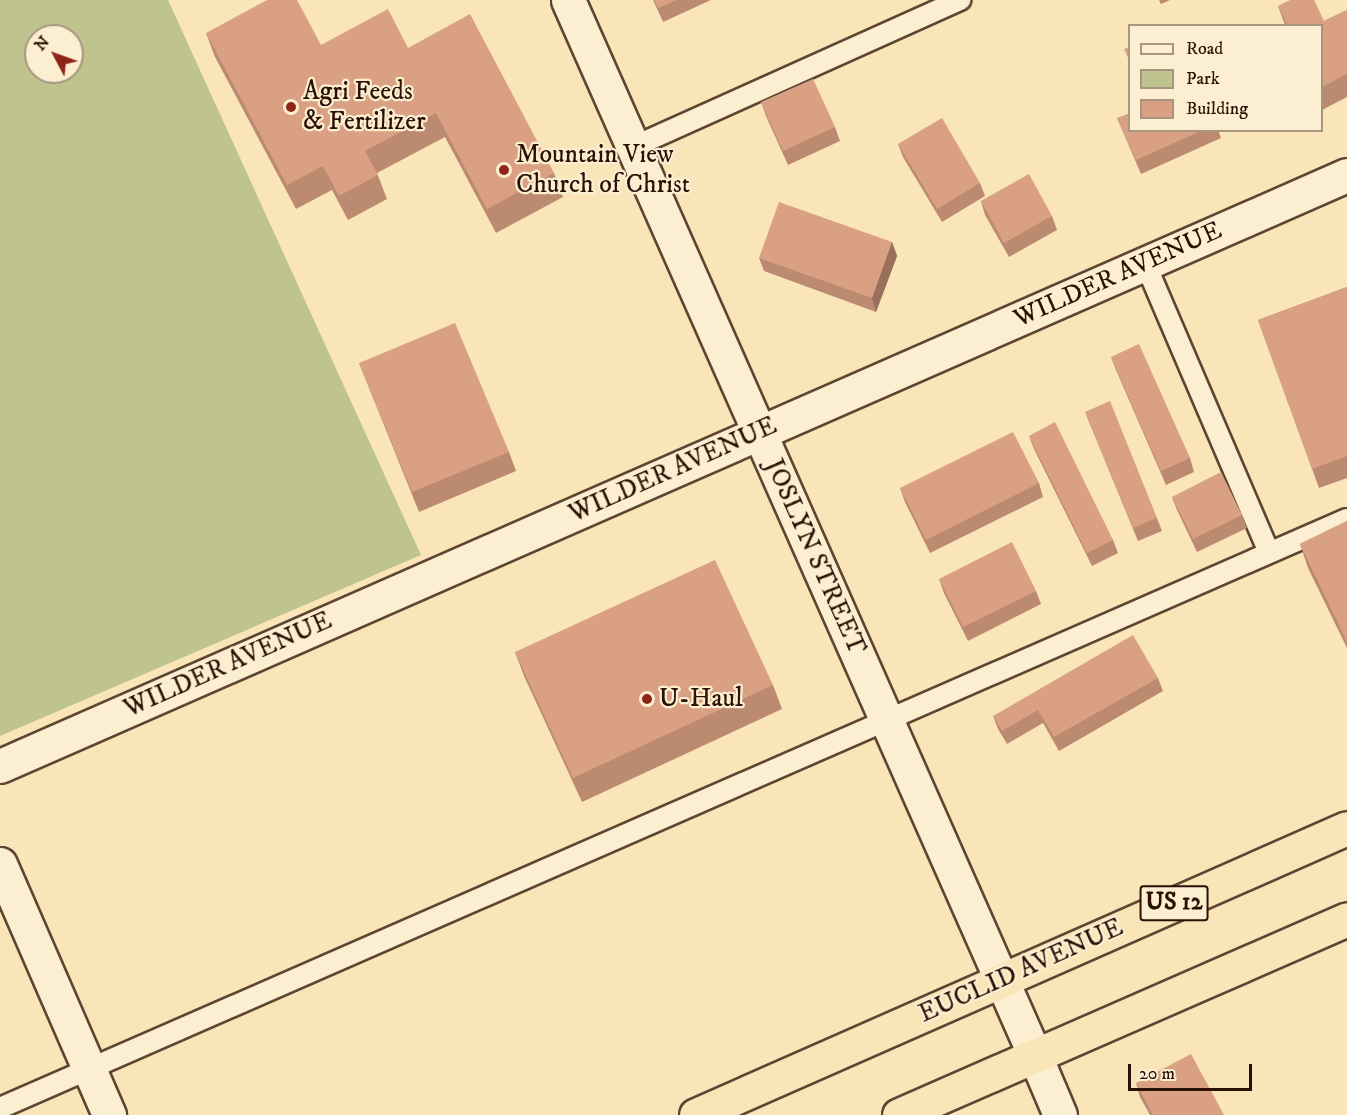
<!DOCTYPE html>
<style>
body{margin:0}
#map{position:relative;width:1347px;height:1115px;overflow:hidden;background:#f9e5b8;font-family:"IM FELL DW Pica",serif}
div>[style]{position:absolute}
.green>*{inset:0;background:#bfc48e}
.roads{filter:drop-shadow(2px 0 #5e4532) drop-shadow(-2px 0 #5e4532) drop-shadow(0 2px #5e4532) drop-shadow(0 -2px #5e4532)}
.lane>*{height:20px;margin:-10px;padding:0 10px;transform-origin:10px;border-radius:10px;background:#fbeed1}
.street>*{height:33px;margin:-16.5px;padding:0 16.5px;transform-origin:16.5px;border-radius:16.5px;background:#fbeed1}
.secondary>*{height:33px;margin:-16.5px;padding:0 16.5px;transform-origin:16.5px;border-radius:16.5px;background:#fbeed1}
.highway>*{height:33px;margin:-16.5px;padding:0 16.5px;transform-origin:16.5px;border-radius:16.5px;background:#f9e5b8}
.wall>*{inset:0;background:#bb8a71}
.shaded-wall>*{inset:0;background:#99705c}
.building>*{inset:0;background:#daa083}
.dots>*{width:16px;height:16px;translate:-50% -50%;box-sizing:border-box;border:3px solid #fbeed1;border-radius:50%}
span{translate:-50% -50%;white-space:nowrap;text-align:center;line-height:1.15;-webkit-text-stroke:4.5px #fbeed1;paint-order:stroke}
.shield-label span{padding:2px 4px;background:#fbeed1;border:2px solid;border-radius:4px;-webkit-text-stroke-width:0}
.shield-label{font-size:24px;color:#2b1005;font-weight:700}
.poi-label{font-size:26px;color:#2b1005}
.left{translate:0 -50%;text-align:left}
.street-label{font-size:26px;color:#2b1005}
.legend{position:absolute;left:1128px;top:24px;width:195px;height:108px;box-sizing:border-box;background:#fbeed1;border:2px solid #a8957f;margin:0;padding:8px 10px;list-style:none;font-size:18px;color:#2b1005}
.legend li{display:flex;align-items:center;gap:12px;height:30px}
.legend b{width:30px;border:2px solid #a8957f}
.north{position:absolute;left:24px;top:24px;width:60px;height:60px;box-sizing:border-box;background:#fbeed1;border:2px solid #a8957f;border-radius:50%;rotate:311deg;font-size:16px;font-weight:700;line-height:24px;text-align:center;color:#2b1005}
.north::after{content:'';display:block;margin:auto;width:21px;height:27px;background:#8f2418;clip-path:polygon(50% 0,100% 100%,50% 72%,0 100%)}
.scale{position:absolute;left:1128px;top:1064px;width:124px;height:27px;box-sizing:border-box;border:3px solid #2b1005;border-top:0;padding-left:8px;font-size:18px;line-height:21px;white-space:nowrap;color:#2b1005;-webkit-text-stroke:4px #fbeed1;paint-order:stroke}
</style>
<div id="map">
<div class="green">
<i style="clip-path:polygon(evenodd,0 0,168px 0,421px 555px,0 736px,0 0,36px 36px,72px 36px,72px 72px,36px 72px,36px 36px)"></i>
</div>
<div class="roads">
<div class="lane">
<i style="left:633px;top:147px;width:359px;rotate:-24.2deg"></i>
<i style="left:1145px;top:263px;width:315px;rotate:66.8deg"></i>
<i style="left:0;top:1108px;width:1470px;rotate:-23.62deg"></i>
</div>
<div class="street">
<i style="left:0;top:766px;width:1471px;rotate:-23.69deg"></i>
<i style="left:0;top:864px;width:274px;rotate:66.5deg"></i>
<i style="left:1035px;top:1056px;width:64px;rotate:67deg"></i>
</div>
<div class="secondary">
<i style="left:568px;top:0;width:1155px;rotate:66.14deg"></i>
</div>
<div class="highway">
<i style="left:696px;top:1115px;width:711px;rotate:-23.79deg"></i>
<i style="left:899px;top:1115px;width:489px;rotate:-23.6deg"></i>
</div>
</div>
<div class="wall">
<i style="clip-path:polygon(653px 0,711px 0,663px 22px)"></i>
<i style="clip-path:polygon(1159px 0,1170px 0,1161px 4px)"></i>
<i style="clip-path:polygon(1278px 6px,1324px 21px,1347px 10px,1347px 97px,1322px 110px,1322px 26px,1285px 25px)"></i>
<i style="clip-path:polygon(206px 33px,321px 45px,408px 48px,554px 173px,563px 197px,496px 233px,445px 137px,377px 173px,387px 199px,348px 220px,332px 190px,296px 209px,215px 57px)"></i>
<i style="clip-path:polygon(761px 102px,835px 127px,840px 141px,788px 165px,766px 116px)"></i>
<i style="clip-path:polygon(1117px 118px,1130px 130px,1218px 130px,1221px 138px,1141px 174px)"></i>
<i style="clip-path:polygon(898px 144px,980px 183px,985px 196px,942px 222px,903px 157px)"></i>
<i style="clip-path:polygon(981px 201px,1052px 216px,1057px 230px,1009px 257px,985px 215px)"></i>
<i style="clip-path:polygon(892px 242px,897px 256px,876px 312px,764px 271px,759px 258px)"></i>
<i style="clip-path:polygon(1347px 287px,1347px 478px,1319px 488px,1258px 320px)"></i>
<i style="clip-path:polygon(1111px 357px,1190px 458px,1194px 472px,1166px 485px,1116px 370px)"></i>
<i style="clip-path:polygon(359px 363px,509px 452px,516px 471px,419px 512px)"></i>
<i style="clip-path:polygon(1085px 412px,1157px 518px,1162px 531px,1138px 541px)"></i>
<i style="clip-path:polygon(1029px 436px,1113px 540px,1118px 553px,1092px 566px,1034px 449px)"></i>
<i style="clip-path:polygon(1039px 483px,1043px 497px,930px 553px,905px 502px,900px 488px)"></i>
<i style="clip-path:polygon(1172px 497px,1242px 515px,1247px 528px,1197px 552px,1177px 510px)"></i>
<i style="clip-path:polygon(1347px 521px,1347px 648px,1308px 568px,1300px 544px)"></i>
<i style="clip-path:polygon(939px 579px,1036px 591px,1041px 604px,968px 641px,944px 593px)"></i>
<i style="clip-path:polygon(515px 652px,773px 685px,782px 709px,582px 802px,524px 676px)"></i>
<i style="clip-path:polygon(1158px 678px,1163px 691px,1059px 751px,1043px 723px,1007px 744px,998px 729px,993px 716px)"></i>
<i style="clip-path:polygon(1136px 1083px,1224px 1115px,1150px 1115px,1140px 1097px)"></i>
</div>
<div class="shaded-wall">
<i style="clip-path:polygon(892px 242px,897px 256px,876px 312px,872px 298px)"></i>
</div>
<div class="building">
<i style="clip-path:polygon(267px 0,297px 0,321px 45px,388px 9px,408px 48px,470px 14px,554px 173px,487px 209px,436px 113px,365px 151px,378px 175px,339px 196px,323px 166px,287px 185px,206px 33px)"></i>
<i style="clip-path:polygon(654px 0,677px 0,658px 8px)"></i>
<i style="clip-path:polygon(1290px 0,1314px 0,1324px 21px,1347px 10px,1347px 74px,1322px 87px,1322px 26px,1288px 26px,1278px 6px)"></i>
<i style="clip-path:polygon(1130px 47px,1130px 62px,1124px 49px)"></i>
<i style="clip-path:polygon(813px 79px,835px 127px,783px 151px,761px 102px)"></i>
<i style="clip-path:polygon(1130px 113px,1130px 130px,1203px 130px,1136px 160px,1117px 118px)"></i>
<i style="clip-path:polygon(942px 118px,980px 183px,937px 209px,898px 144px)"></i>
<i style="clip-path:polygon(1029px 174px,1052px 216px,1004px 243px,981px 201px)"></i>
<i style="clip-path:polygon(779px 202px,892px 242px,872px 298px,759px 258px)"></i>
<i style="clip-path:polygon(1347px 287px,1347px 456px,1312px 469px,1258px 320px)"></i>
<i style="clip-path:polygon(455px 323px,509px 452px,412px 492px,359px 363px)"></i>
<i style="clip-path:polygon(1139px 344px,1190px 458px,1161px 471px,1111px 357px)"></i>
<i style="clip-path:polygon(1110px 401px,1157px 518px,1133px 528px,1085px 412px)"></i>
<i style="clip-path:polygon(1055px 422px,1113px 540px,1087px 553px,1029px 436px)"></i>
<i style="clip-path:polygon(1013px 432px,1039px 483px,926px 540px,900px 488px)"></i>
<i style="clip-path:polygon(1221px 472px,1242px 515px,1193px 539px,1172px 497px)"></i>
<i style="clip-path:polygon(1347px 521px,1347px 642px,1300px 544px)"></i>
<i style="clip-path:polygon(1012px 542px,1036px 591px,963px 627px,939px 579px)"></i>
<i style="clip-path:polygon(715px 560px,773px 685px,573px 778px,515px 652px)"></i>
<i style="clip-path:polygon(1133px 635px,1158px 678px,1054px 737px,1038px 710px,1002px 731px,993px 716px)"></i>
<i style="clip-path:polygon(1191px 1054px,1224px 1115px,1153px 1115px,1136px 1083px)"></i>
</div>
<div class="dots">
<i style="left:291px;top:107px;background:#8f2418"></i>
<i style="left:504px;top:170px;background:#8f2418"></i>
<i style="left:647px;top:699px;background:#8f2418"></i>
</div>
<div class="shield-label">
<span style="left:1174px;top:903px">US 12</span>
</div>
<div class="poi-label">
<span class="left" style="left:303px;top:107px">Agri Feeds<br>&amp; Fertilizer</span>
<span class="left" style="left:516px;top:170px">Mountain View<br>Church of Christ</span>
<span class="left" style="left:659px;top:699px">U-Haul</span>
</div>
<div class="street-label">
<span style="left:1118px;top:275px;rotate:-24deg">WILDER AVENUE</span>
<span style="left:673px;top:470px;rotate:-24deg">WILDER AVENUE</span>
<span style="left:815px;top:557px;rotate:66deg">JOSLYN STREET</span>
<span style="left:228px;top:665px;rotate:-24deg">WILDER AVENUE</span>
<span style="left:1021px;top:971px;rotate:-24deg">EUCLID AVENUE</span>
</div>
<ul class="legend">
<li><b style="height:8px;background:#fbeed1"></b>Road</li>
<li><b style="height:16px;background:#bfc48e"></b>Park</li>
<li><b style="height:16px;background:#daa083"></b>Building</li>
</ul>
<div class="north">N</div>
<div class="scale">20 m</div>
</div>
